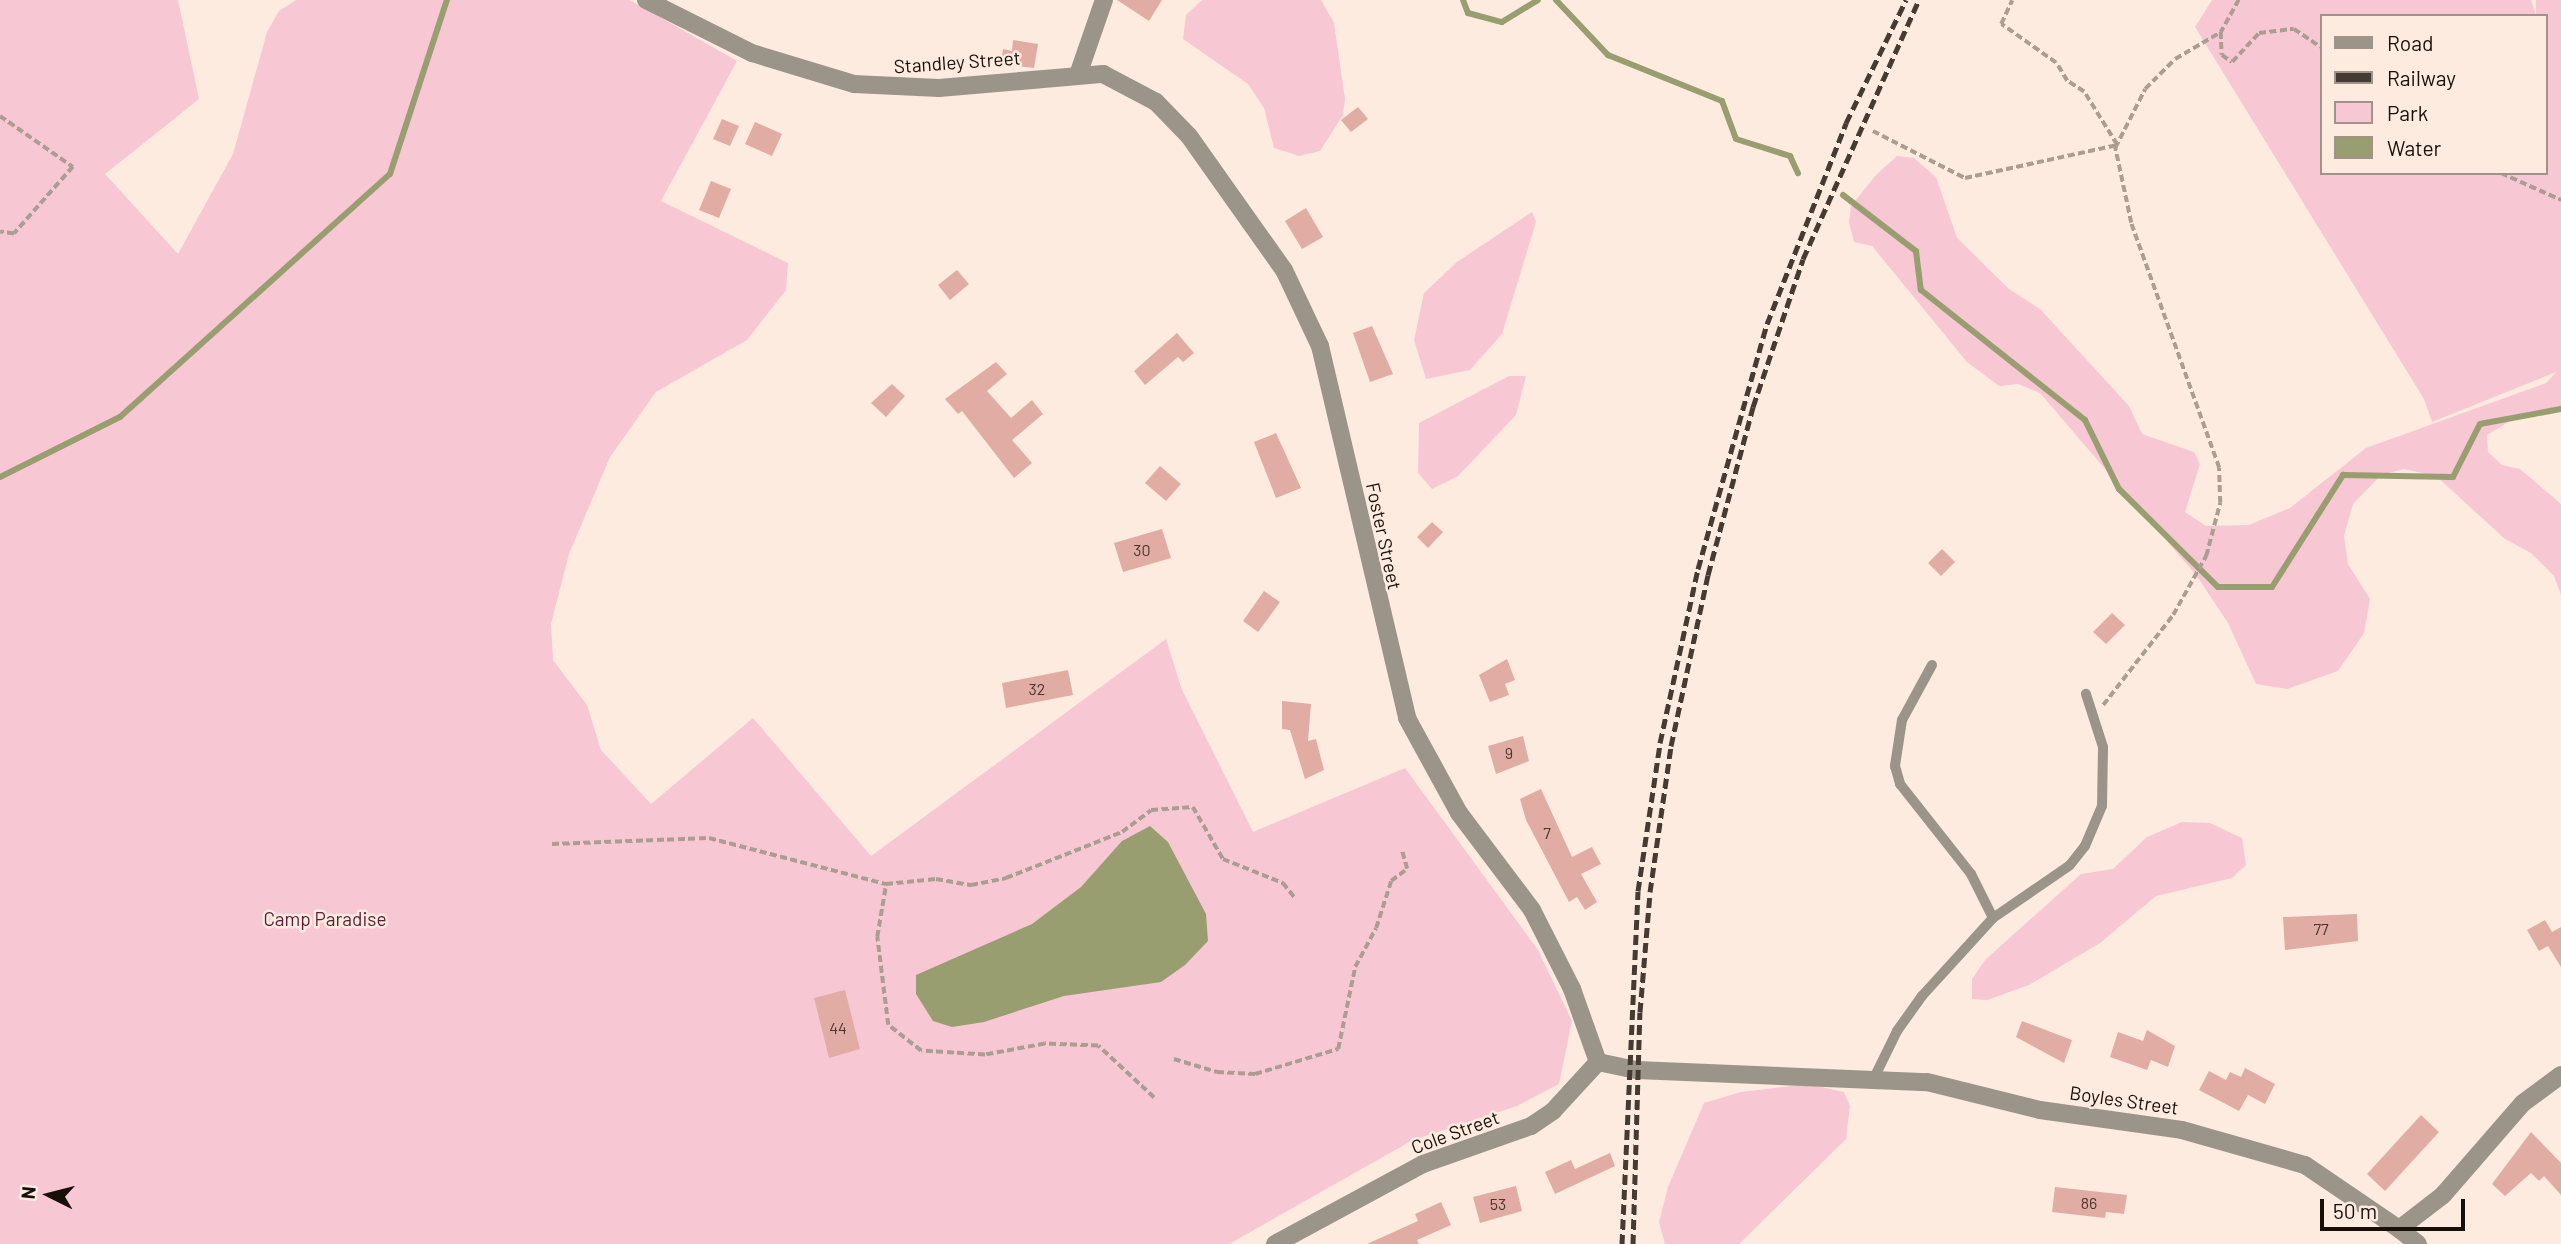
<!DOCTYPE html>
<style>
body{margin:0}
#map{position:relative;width:2561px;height:1244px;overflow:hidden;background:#fdebe0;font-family:Barlow,sans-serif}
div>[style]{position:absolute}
.green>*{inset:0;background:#f8c7d4}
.water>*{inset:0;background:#999e70}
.stream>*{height:6px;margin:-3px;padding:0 3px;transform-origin:3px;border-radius:3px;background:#999e70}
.building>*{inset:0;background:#e1aca3}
.path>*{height:3.5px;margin-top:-1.75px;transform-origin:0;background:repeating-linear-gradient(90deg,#ac9d93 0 7px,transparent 0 10.5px)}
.service>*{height:10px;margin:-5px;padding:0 5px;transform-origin:5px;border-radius:5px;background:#9b9589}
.minor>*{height:18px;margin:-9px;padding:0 9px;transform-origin:9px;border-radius:9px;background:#9b9589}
.tertiary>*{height:18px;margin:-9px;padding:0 9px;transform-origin:9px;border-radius:9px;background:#9b9589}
.rail>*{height:5px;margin-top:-2.5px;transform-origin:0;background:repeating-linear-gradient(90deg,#463b33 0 10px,transparent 0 15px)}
span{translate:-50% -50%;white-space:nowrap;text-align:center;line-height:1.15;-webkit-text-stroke:5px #fdebe0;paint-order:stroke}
.number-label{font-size:16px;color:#4a362f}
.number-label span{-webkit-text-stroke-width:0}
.street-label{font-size:19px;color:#180f08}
.park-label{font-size:19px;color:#5a1c33}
.legend{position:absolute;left:2320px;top:14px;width:228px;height:161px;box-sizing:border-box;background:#fdebe0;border:2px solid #a1938a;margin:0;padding:9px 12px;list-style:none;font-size:21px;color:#180f08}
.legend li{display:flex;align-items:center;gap:14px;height:35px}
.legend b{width:35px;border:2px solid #a1938a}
.north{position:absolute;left:14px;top:1160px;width:70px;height:70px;-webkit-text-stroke:5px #fdebe0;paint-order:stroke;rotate:276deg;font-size:19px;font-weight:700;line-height:28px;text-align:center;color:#180f08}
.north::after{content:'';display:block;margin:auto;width:24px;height:32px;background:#180f08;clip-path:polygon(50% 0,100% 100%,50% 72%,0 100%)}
.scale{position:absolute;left:2320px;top:1199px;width:145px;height:32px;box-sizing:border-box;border:4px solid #180f08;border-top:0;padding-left:9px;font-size:21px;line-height:24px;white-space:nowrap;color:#180f08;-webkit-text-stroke:5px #fdebe0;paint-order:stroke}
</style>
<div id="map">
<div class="green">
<i style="clip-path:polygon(0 0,178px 0,199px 99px,105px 174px,178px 254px,233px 154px,267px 32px,279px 11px,296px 0,630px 0,737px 61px,661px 201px,788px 263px,786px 290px,747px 340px,656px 392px,610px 457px,569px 554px,551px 624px,553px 660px,587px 705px,601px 750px,651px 804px,753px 718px,871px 856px,1166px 639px,1182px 690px,1253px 832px,1405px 768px,1538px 950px,1572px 1021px,1559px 1084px,1517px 1106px,1413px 1140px,1229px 1244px,0 1244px)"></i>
<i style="clip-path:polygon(1202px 0,1321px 0,1334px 23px,1345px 99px,1343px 115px,1320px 151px,1299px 156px,1274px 148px,1264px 108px,1248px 84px,1183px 39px,1186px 15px)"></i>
<i style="clip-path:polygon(evenodd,2212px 0,2531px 0,2536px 15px,2536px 0,2561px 0,2561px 410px,2510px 421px,2487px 435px,2488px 452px,2502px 465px,2520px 469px,2561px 504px,2561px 595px,2554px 576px,2531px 553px,2505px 539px,2436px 476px,2404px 469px,2381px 475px,2353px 504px,2344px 536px,2348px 564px,2370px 599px,2364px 633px,2338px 671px,2287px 689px,2256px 684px,2228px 623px,2196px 575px,2040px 393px,2018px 384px,1999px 386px,1967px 362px,1872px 246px,1854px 242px,1849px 222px,1851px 206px,1876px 175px,1897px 156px,1914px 158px,1936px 177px,1957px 238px,2009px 289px,2040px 309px,2129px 406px,2142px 434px,2194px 452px,2200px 464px,2185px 512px,2206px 526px,2249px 525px,2290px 508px,2366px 448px,2546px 383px,2556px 372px,2432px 422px,2424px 399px,2195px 27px,2212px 0,2321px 16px,2545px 16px,2545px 173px,2321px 173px,2321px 16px)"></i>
<i style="clip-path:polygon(1532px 212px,1536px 222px,1502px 334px,1470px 370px,1426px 379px,1414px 340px,1424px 293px,1457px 262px)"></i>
<i style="clip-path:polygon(1509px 376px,1526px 376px,1516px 415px,1458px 476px,1432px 489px,1418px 473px,1419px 423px)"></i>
<i style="clip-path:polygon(2182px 822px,2210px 823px,2242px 838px,2246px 865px,2232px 878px,2156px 896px,2100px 943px,2029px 985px,1987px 1000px,1972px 999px,1972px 979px,1985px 960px,2081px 874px,2113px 869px,2147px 837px)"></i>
<i style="clip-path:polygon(1808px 1084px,1844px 1092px,1850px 1106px,1846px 1139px,1739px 1244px,1665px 1244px,1659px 1222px,1668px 1187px,1704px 1103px,1741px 1092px)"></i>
</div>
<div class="water">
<i style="clip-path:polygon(1150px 826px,1168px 842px,1206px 914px,1208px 941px,1185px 965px,1161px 982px,1064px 996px,984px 1022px,952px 1027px,933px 1021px,916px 994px,916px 975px,1032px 924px,1081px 887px,1122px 841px)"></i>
</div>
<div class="stream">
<i style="left:1463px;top:0;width:14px;rotate:69deg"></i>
<i style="left:1468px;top:13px;width:35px;rotate:15deg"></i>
<i style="left:1502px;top:22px;width:42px;rotate:-31.4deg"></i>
<i style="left:1556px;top:0;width:76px;rotate:46.6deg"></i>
<i style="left:1608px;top:55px;width:123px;rotate:22deg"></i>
<i style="left:1722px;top:101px;width:40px;rotate:69.8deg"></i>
<i style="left:1736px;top:139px;width:57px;rotate:17.5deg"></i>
<i style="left:1790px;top:156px;width:19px;rotate:65deg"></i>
<i style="left:1843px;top:195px;width:92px;rotate:37.5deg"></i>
<i style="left:1916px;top:251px;width:39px;rotate:83deg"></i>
<i style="left:1921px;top:290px;width:209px;rotate:38.4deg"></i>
<i style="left:2085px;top:420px;width:77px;rotate:63.8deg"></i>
<i style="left:2119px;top:489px;width:139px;rotate:44.7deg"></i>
<i style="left:2218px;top:587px;width:54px"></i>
<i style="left:2272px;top:587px;width:133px;rotate:-57.6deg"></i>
<i style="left:2343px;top:475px;width:110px;rotate:1deg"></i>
<i style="left:2453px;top:477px;width:59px;rotate:-63deg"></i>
<i style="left:2480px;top:424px;width:82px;rotate:-10.5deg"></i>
<i style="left:0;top:477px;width:134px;rotate:-26.6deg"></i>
<i style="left:120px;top:417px;width:363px;rotate:-42deg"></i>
<i style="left:390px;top:174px;width:183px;rotate:-71.9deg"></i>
</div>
<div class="building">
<i style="clip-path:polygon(1117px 0,1162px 0,1149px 21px)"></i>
<i style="clip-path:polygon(1013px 40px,1038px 44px,1034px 68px,1001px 64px,1003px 49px,1012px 51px)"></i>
<i style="clip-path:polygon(1358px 107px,1368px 119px,1351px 132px,1341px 120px)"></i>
<i style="clip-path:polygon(722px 119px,739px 126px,730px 146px,713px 139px)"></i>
<i style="clip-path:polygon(755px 122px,782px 134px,772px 156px,745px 144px)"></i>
<i style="clip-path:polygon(711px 181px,731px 189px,719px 218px,699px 210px)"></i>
<i style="clip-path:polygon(1306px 208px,1323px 237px,1302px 249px,1285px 221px)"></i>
<i style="clip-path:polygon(957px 270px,969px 284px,950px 300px,938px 285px)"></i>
<i style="clip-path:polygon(1372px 326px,1393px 374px,1370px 382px,1353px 333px)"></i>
<i style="clip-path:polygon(1177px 333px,1194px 353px,1183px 362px,1178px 357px,1145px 385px,1134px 371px)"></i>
<i style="clip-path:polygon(996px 362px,1007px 374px,987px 391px,1011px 418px,1032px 400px,1043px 414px,1012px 440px,1032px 463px,1014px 478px,962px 411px,958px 414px,945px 399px)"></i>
<i style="clip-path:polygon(892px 384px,905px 396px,886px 417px,871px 403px)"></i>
<i style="clip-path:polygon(1276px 433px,1301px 488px,1276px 498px,1254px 442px)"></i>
<i style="clip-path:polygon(1160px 466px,1181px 484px,1166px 501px,1145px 483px)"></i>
<i style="clip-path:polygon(1432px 522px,1443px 532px,1428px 548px,1417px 537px)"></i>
<i style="clip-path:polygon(1162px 529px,1171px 558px,1123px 572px,1114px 543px)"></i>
<i style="clip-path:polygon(1942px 549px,1955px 562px,1941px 576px,1928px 563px)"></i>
<i style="clip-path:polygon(1264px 591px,1280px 602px,1258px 632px,1243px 621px)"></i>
<i style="clip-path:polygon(2112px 613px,2125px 625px,2106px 644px,2093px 632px)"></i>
<i style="clip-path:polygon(1507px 659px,1515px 680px,1505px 684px,1509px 695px,1490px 702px,1479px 675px)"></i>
<i style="clip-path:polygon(1068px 670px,1073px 695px,1006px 708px,1002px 683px)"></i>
<i style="clip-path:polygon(1282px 701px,1311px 704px,1308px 741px,1316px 739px,1324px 770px,1305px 779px,1290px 730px,1282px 729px)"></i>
<i style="clip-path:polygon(1523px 736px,1529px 761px,1496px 774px,1488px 746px)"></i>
<i style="clip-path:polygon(1541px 789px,1572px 857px,1592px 847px,1601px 864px,1581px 874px,1597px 902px,1585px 910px,1577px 897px,1569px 902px,1526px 820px,1520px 799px)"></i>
<i style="clip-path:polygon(2357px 914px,2358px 941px,2285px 950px,2283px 917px)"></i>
<i style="clip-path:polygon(2545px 920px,2552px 932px,2561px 927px,2561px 967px,2548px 946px,2539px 951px,2527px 930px)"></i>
<i style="clip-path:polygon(845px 990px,860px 1049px,829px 1058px,814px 998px)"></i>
<i style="clip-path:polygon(2022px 1021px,2072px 1040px,2064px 1063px,2016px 1037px)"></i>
<i style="clip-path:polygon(2147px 1030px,2175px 1046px,2168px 1067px,2151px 1060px,2147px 1070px,2110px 1057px,2118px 1032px,2143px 1041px)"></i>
<i style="clip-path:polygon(2245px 1068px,2275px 1084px,2265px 1104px,2248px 1095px,2239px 1111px,2199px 1090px,2209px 1071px,2226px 1080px,2230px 1072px,2241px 1077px)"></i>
<i style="clip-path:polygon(2421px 1115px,2439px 1132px,2385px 1191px,2367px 1174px)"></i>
<i style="clip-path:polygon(2531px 1132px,2561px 1163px,2561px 1195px,2544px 1176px,2539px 1181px,2531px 1173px,2505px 1196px,2492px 1184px)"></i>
<i style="clip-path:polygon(1610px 1153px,1615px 1166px,1555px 1194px,1545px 1172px,1571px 1160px,1575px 1169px)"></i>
<i style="clip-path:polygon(1516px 1186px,1522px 1211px,1480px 1223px,1473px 1197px)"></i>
<i style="clip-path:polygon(2055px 1187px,2127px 1195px,2124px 1214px,2106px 1212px,2105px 1218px,2052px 1212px)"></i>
<i style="clip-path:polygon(1441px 1202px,1451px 1225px,1417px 1240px,1419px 1244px,1367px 1244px,1418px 1221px,1415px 1214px)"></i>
</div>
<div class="path">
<i style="left:2239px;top:0;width:37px;rotate:119deg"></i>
<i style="left:2221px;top:32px;width:23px;rotate:88deg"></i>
<i style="left:2222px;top:55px;width:12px;rotate:35deg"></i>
<i style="left:2232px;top:62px;width:40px;rotate:-47deg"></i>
<i style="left:2259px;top:33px;width:35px;rotate:-7deg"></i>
<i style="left:2294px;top:29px;width:32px;rotate:34deg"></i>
<i style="left:0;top:116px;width:89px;rotate:34.9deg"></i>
<i style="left:73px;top:167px;width:89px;rotate:131.4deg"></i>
<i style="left:14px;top:234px;width:14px;rotate:-172deg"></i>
<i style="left:1873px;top:131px;width:103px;rotate:27.1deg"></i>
<i style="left:1965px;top:178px;width:156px;rotate:-12.2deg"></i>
<i style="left:2117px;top:145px;width:62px;rotate:-121.9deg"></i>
<i style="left:2084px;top:92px;width:20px;rotate:-147deg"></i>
<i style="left:2067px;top:81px;width:21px;rotate:-121deg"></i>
<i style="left:2056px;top:63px;width:67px;rotate:-144.7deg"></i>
<i style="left:2001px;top:24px;width:26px;rotate:-65deg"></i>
<i style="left:2501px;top:173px;width:66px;rotate:24.2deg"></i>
<i style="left:2103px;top:705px;width:114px;rotate:-52.1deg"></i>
<i style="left:2173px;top:615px;width:68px;rotate:-60.8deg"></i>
<i style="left:2206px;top:556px;width:55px;rotate:-75.2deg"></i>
<i style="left:2220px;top:503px;width:35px;rotate:-92deg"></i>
<i style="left:2219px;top:468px;width:260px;rotate:-109.8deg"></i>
<i style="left:2131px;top:223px;width:77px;rotate:-102deg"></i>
<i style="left:2115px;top:148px;width:66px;rotate:-63deg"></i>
<i style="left:2145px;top:89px;width:42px;rotate:-45deg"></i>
<i style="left:2175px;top:59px;width:53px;rotate:-30.4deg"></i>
<i style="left:552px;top:844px;width:157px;rotate:-2.2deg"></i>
<i style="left:709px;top:838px;width:183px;rotate:14.6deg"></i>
<i style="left:1174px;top:1059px;width:45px;rotate:16.8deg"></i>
<i style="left:1217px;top:1072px;width:38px;rotate:3deg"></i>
<i style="left:1255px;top:1074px;width:87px;rotate:-16.8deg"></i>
<i style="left:1338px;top:1049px;width:84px;rotate:-78.3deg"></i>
<i style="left:1355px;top:967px;width:44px;rotate:-61.7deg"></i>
<i style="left:1376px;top:928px;width:49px;rotate:-72.3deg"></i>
<i style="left:1391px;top:881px;width:20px;rotate:-37deg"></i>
<i style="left:1407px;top:869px;width:19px;rotate:-106deg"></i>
<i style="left:1154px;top:1098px;width:76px;rotate:-137.1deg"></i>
<i style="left:1098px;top:1046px;width:53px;rotate:-177.8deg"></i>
<i style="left:1045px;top:1044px;width:61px;rotate:169.6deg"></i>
<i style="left:985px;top:1055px;width:64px;rotate:-176.4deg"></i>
<i style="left:921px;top:1051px;width:42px;rotate:-141.8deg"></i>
<i style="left:888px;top:1025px;width:89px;rotate:-97.1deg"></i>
<i style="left:877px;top:937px;width:54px;rotate:-80.4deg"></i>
<i style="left:886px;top:884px;width:50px;rotate:-5.7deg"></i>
<i style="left:936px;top:879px;width:36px;rotate:10deg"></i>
<i style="left:971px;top:885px;width:36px;rotate:-11deg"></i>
<i style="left:1006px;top:878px;width:125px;rotate:-21.6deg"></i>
<i style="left:1122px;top:832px;width:36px;rotate:-37deg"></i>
<i style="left:1151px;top:810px;width:42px;rotate:-4.1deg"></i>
<i style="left:1193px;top:807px;width:60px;rotate:60deg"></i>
<i style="left:1223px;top:859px;width:65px;rotate:21.8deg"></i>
<i style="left:1283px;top:883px;width:19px;rotate:51deg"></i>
</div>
<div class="service">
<i style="left:1932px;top:665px;width:63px;rotate:118.6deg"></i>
<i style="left:1902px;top:720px;width:47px;rotate:98.7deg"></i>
<i style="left:1895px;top:766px;width:19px;rotate:74deg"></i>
<i style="left:1900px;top:784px;width:115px;rotate:51.7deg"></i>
<i style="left:1971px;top:874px;width:49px;rotate:63.4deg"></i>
<i style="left:1993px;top:918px;width:93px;rotate:-34.5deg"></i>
<i style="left:2070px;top:865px;width:24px;rotate:-52deg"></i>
<i style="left:2085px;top:846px;width:43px;rotate:-67deg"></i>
<i style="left:2102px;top:806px;width:59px;rotate:-89deg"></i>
<i style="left:2103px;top:747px;width:56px;rotate:-107.8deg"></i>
<i style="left:1875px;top:1076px;width:50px;rotate:-63.9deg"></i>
<i style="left:1897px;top:1031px;width:43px;rotate:-54.5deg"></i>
<i style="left:1922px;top:996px;width:105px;rotate:-47.7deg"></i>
</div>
<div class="minor">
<i style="left:2399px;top:1229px;width:24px;rotate:38deg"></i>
</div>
<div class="tertiary">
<i style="left:646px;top:0;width:119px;rotate:26.6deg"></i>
<i style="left:752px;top:53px;width:107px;rotate:16.9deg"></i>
<i style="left:854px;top:84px;width:85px;rotate:2.7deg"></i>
<i style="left:939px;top:88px;width:165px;rotate:-4.9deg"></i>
<i style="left:1103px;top:74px;width:60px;rotate:27.8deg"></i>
<i style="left:1156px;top:102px;width:47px;rotate:45.9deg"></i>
<i style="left:1189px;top:136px;width:164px;rotate:54.7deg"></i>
<i style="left:1284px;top:270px;width:84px;rotate:64.7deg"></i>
<i style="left:1320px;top:346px;width:382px;rotate:76.8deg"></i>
<i style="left:1407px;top:718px;width:108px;rotate:61.3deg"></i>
<i style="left:1459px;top:813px;width:121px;rotate:53deg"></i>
<i style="left:1532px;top:910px;width:89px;rotate:63.1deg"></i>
<i style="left:1572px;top:989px;width:77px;rotate:70.4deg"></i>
<i style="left:1079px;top:72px;width:76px;rotate:-70.9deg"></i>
<i style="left:1598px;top:1062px;width:40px;rotate:12deg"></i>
<i style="left:1637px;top:1070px;width:290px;rotate:2.4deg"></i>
<i style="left:1927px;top:1082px;width:116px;rotate:13.9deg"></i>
<i style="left:2040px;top:1110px;width:143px;rotate:8deg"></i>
<i style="left:2182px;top:1130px;width:128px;rotate:15.9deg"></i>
<i style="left:2305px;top:1165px;width:114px;rotate:34.2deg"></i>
<i style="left:2399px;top:1229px;width:56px;rotate:-37.7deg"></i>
<i style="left:2443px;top:1195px;width:122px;rotate:-49deg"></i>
<i style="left:2523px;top:1103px;width:47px;rotate:-36.4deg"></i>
<i style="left:1275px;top:1244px;width:168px;rotate:-28.4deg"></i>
<i style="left:1423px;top:1164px;width:114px;rotate:-19.4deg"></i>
<i style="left:1531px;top:1126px;width:27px;rotate:-34deg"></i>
<i style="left:1553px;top:1111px;width:67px;rotate:-47.4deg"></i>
</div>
<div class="rail">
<i style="left:1622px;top:1244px;width:353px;rotate:-87.4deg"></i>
<i style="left:1638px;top:891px;width:150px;rotate:-81.5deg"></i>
<i style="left:1660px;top:743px;width:178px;rotate:-77.7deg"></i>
<i style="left:1698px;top:569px;width:255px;rotate:-74.3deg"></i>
<i style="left:1767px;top:324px;width:216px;rotate:-68.5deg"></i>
<i style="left:1846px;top:123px;width:137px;rotate:-64deg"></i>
<i style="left:1633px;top:1244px;width:232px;rotate:-88.3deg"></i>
<i style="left:1640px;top:1012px;width:120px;rotate:-85.2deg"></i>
<i style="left:1650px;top:892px;width:148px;rotate:-81.8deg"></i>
<i style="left:1671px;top:746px;width:175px;rotate:-77.8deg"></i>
<i style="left:1708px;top:575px;width:174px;rotate:-75deg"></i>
<i style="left:1753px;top:407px;width:156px;rotate:-71.3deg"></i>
<i style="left:1803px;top:259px;width:284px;rotate:-65.9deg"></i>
</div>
<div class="number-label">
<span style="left:1142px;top:550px">30</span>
<span style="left:1037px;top:689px">32</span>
<span style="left:1509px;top:753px">9</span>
<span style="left:1547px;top:833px">7</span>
<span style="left:2321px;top:929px">77</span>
<span style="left:838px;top:1028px">44</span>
<span style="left:2089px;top:1203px">86</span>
<span style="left:1498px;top:1204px">53</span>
</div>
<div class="street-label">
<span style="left:957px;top:62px;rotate:-4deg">Standley Street</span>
<span style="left:1384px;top:536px;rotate:78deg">Foster Street</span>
<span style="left:2124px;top:1100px;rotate:8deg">Boyles Street</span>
<span style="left:1455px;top:1132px;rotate:-20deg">Cole Street</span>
</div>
<div class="park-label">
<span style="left:325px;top:919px">Camp Paradise</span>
</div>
<ul class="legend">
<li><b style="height:9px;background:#9b9589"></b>Road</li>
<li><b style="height:9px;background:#463b33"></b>Railway</li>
<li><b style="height:19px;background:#f8c7d4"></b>Park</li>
<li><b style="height:19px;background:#999e70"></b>Water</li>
</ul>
<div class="north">N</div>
<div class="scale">50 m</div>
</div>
